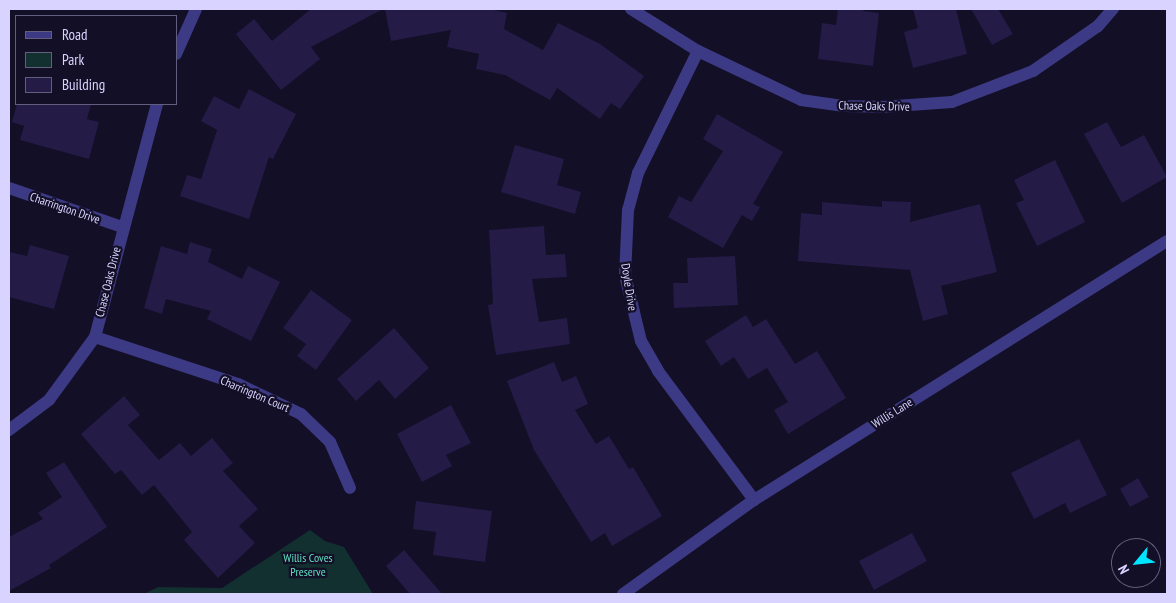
<!DOCTYPE html>
<style>
body{margin:0}
#map{position:relative;width:1176px;height:603px;overflow:hidden;background:#130f26;font-family:"PT Sans Narrow",sans-serif}
div>[style]{position:absolute}
.green>*{inset:0;background:#12302f}
.building>*{inset:0;background:#241b47}
.minor>*{height:12px;margin:-6px;padding:0 6px;transform-origin:6px;border-radius:6px;background:#3d3a85}
span{translate:-50% -50%;white-space:nowrap;text-align:center;line-height:1.15;-webkit-text-stroke:4.5px #130f26;paint-order:stroke}
.street-label{font-size:12px;color:#d9d4ff}
.park-label{font-size:12px;color:#5fe0c0}
.frame{position:absolute;inset:0;border:10px solid #d9d4ff;pointer-events:none}
.legend{position:absolute;left:15px;top:15px;width:162px;height:90px;box-sizing:border-box;background:#130f26;border:1px solid #625e7d;margin:0;padding:6px 9px;list-style:none;font-size:15px;color:#d9d4ff}
.legend li{display:flex;align-items:center;gap:10px;height:25px}
.legend b{width:25px;border:1px solid #625e7d}
.north{position:absolute;left:1111px;top:538px;width:50px;height:50px;box-sizing:border-box;background:#130f26;border:1px solid #625e7d;border-radius:50%;rotate:242deg;font-size:14px;font-weight:700;line-height:20px;text-align:center;color:#d9d4ff}
.north::after{content:'';display:block;margin:auto;width:18px;height:22px;background:#00e5ff;clip-path:polygon(50% 0,100% 100%,50% 72%,0 100%)}
</style>
<div id="map">
<div class="green">
<i style="clip-path:polygon(310px 530px,325px 541px,344px 547px,373px 594px,144px 594px,158px 587px,222px 588px)"></i>
</div>
<div class="building">
<i style="clip-path:polygon(311px 9px,383px 9px,311px 47px,320px 59px,281px 90px,236px 34px,254px 19px,272px 41px)"></i>
<i style="clip-path:polygon(385px 9px,489px 9px,507px 13px,504px 29px,543px 50px,558px 23px,600px 44px,644px 76px,620px 109px,611px 103px,600px 119px,557px 88px,550px 100px,505px 75px,476px 69px,479px 54px,447px 47px,451px 30px,391px 41px)"></i>
<i style="clip-path:polygon(838px 9px,864px 9px,863px 11px,879px 13px,873px 66px,818px 59px,822px 23px,836px 25px)"></i>
<i style="clip-path:polygon(913px 9px,956px 9px,967px 54px,913px 68px,904px 32px,918px 28px)"></i>
<i style="clip-path:polygon(971px 9px,998px 9px,1013px 34px,992px 45px)"></i>
<i style="clip-path:polygon(249px 89px,296px 114px,273px 159px,269px 157px,249px 219px,180px 196px,187px 175px,201px 179px,217px 130px,201px 121px,214px 96px,239px 109px)"></i>
<i style="clip-path:polygon(17px 104px,91px 104px,87px 119px,99px 122px,89px 159px,20px 140px,24px 126px,12px 122px)"></i>
<i style="clip-path:polygon(717px 114px,783px 152px,753px 204px,760px 207px,752px 221px,742px 215px,723px 248px,668px 217px,679px 196px,691px 202px,723px 151px,703px 139px)"></i>
<i style="clip-path:polygon(1107px 122px,1121px 147px,1144px 135px,1167px 177px,1122px 203px,1084px 134px)"></i>
<i style="clip-path:polygon(515px 145px,564px 159px,557px 185px,581px 192px,575px 214px,501px 192px)"></i>
<i style="clip-path:polygon(1055px 160px,1085px 222px,1037px 246px,1016px 203px,1024px 200px,1014px 180px)"></i>
<i style="clip-path:polygon(882px 201px,911px 202px,910px 222px,980px 204px,997px 272px,941px 286px,948px 314px,923px 321px,910px 270px,798px 261px,801px 213px,822px 215px,822px 202px,882px 207px)"></i>
<i style="clip-path:polygon(544px 226px,546px 255px,565px 254px,567px 277px,532px 279px,539px 322px,567px 318px,570px 344px,496px 355px,488px 305px,493px 304px,489px 230px)"></i>
<i style="clip-path:polygon(190px 242px,212px 249px,208px 262px,242px 279px,248px 266px,280px 282px,251px 341px,207px 319px,211px 311px,166px 299px,162px 314px,144px 308px,161px 246px,187px 254px)"></i>
<i style="clip-path:polygon(30px 245px,69px 256px,54px 309px,9px 297px,9px 252px,27px 256px)"></i>
<i style="clip-path:polygon(735px 256px,738px 305px,674px 308px,673px 283px,688px 283px,687px 258px)"></i>
<i style="clip-path:polygon(311px 290px,352px 320px,316px 370px,297px 356px,306px 344px,283px 328px)"></i>
<i style="clip-path:polygon(746px 315px,753px 327px,766px 319px,795px 364px,817px 351px,846px 398px,788px 434px,774px 410px,788px 402px,767px 368px,748px 379px,734px 357px,721px 366px,705px 341px)"></i>
<i style="clip-path:polygon(394px 328px,429px 368px,395px 399px,379px 380px,356px 401px,337px 379px)"></i>
<i style="clip-path:polygon(554px 362px,562px 382px,576px 376px,588px 404px,575px 410px,596px 444px,609px 436px,629px 469px,633px 467px,662px 516px,612px 546px,605px 533px,591px 542px,534px 450px,507px 381px)"></i>
<i style="clip-path:polygon(124px 396px,140px 415px,128px 425px,159px 460px,180px 443px,191px 456px,212px 438px,233px 463px,223px 471px,258px 509px,239px 526px,255px 543px,218px 578px,184px 540px,192px 532px,154px 485px,142px 495px,121px 470px,115px 474px,81px 434px)"></i>
<i style="clip-path:polygon(451px 405px,471px 443px,446px 455px,452px 466px,422px 482px,397px 434px)"></i>
<i style="clip-path:polygon(1079px 439px,1107px 495px,1070px 513px,1065px 503px,1034px 519px,1011px 473px)"></i>
<i style="clip-path:polygon(64px 462px,107px 527px,49px 565px,51px 568px,9px 591px,9px 537px,43px 519px,38px 513px,62px 497px,46px 473px)"></i>
<i style="clip-path:polygon(1138px 478px,1149px 497px,1130px 507px,1120px 489px)"></i>
<i style="clip-path:polygon(416px 501px,492px 511px,485px 562px,433px 555px,436px 532px,413px 529px)"></i>
<i style="clip-path:polygon(912px 533px,927px 561px,874px 590px,859px 561px)"></i>
<i style="clip-path:polygon(404px 550px,442px 594px,410px 594px,386px 566px)"></i>
</div>
<div class="minor">
<i style="left:631px;top:9px;width:79px;rotate:32.1deg"></i>
<i style="left:698px;top:51px;width:114px;rotate:25.4deg"></i>
<i style="left:801px;top:100px;width:42px;rotate:8.1deg"></i>
<i style="left:843px;top:106px;width:39px;rotate:1deg"></i>
<i style="left:882px;top:107px;width:70px;rotate:-4.1deg"></i>
<i style="left:952px;top:102px;width:87px;rotate:-20.9deg"></i>
<i style="left:1033px;top:71px;width:79px;rotate:-34.7deg"></i>
<i style="left:1098px;top:26px;width:23px;rotate:-49deg"></i>
<i style="left:698px;top:51px;width:136px;rotate:116.2deg"></i>
<i style="left:638px;top:173px;width:38px;rotate:105deg"></i>
<i style="left:628px;top:210px;width:65px;rotate:92.6deg"></i>
<i style="left:625px;top:275px;width:68px;rotate:76.4deg"></i>
<i style="left:641px;top:341px;width:34px;rotate:60deg"></i>
<i style="left:658px;top:371px;width:161px;rotate:53.3deg"></i>
<i style="left:176px;top:54px;width:49px;rotate:-66deg"></i>
<i style="left:9px;top:188px;width:120px;rotate:19deg"></i>
<i style="left:95px;top:337px;width:151px;rotate:18.2deg"></i>
<i style="left:238px;top:384px;width:70px;rotate:25.5deg"></i>
<i style="left:301px;top:414px;width:40px;rotate:44deg"></i>
<i style="left:330px;top:442px;width:50px;rotate:66.5deg"></i>
<i style="left:9px;top:430px;width:50px;rotate:-36.9deg"></i>
<i style="left:49px;top:400px;width:78px;rotate:-53.9deg"></i>
<i style="left:95px;top:337px;width:241px;rotate:-75.1deg"></i>
<i style="left:623px;top:594px;width:161px;rotate:-35.7deg"></i>
<i style="left:754px;top:500px;width:487px;rotate:-32.1deg"></i>
</div>
<div class="street-label">
<span style="left:874px;top:106px;rotate:1deg">Chase Oaks Drive</span>
<span style="left:65px;top:208px;rotate:19deg">Charrington Drive</span>
<span style="left:108px;top:282px;rotate:-76deg">Chase Oaks Drive</span>
<span style="left:629px;top:287px;rotate:81deg">Doyle Drive</span>
<span style="left:255px;top:394px;rotate:23deg">Charrington Court</span>
<span style="left:892px;top:413px;rotate:-32deg">Willis Lane</span>
</div>
<div class="park-label">
<span style="left:308px;top:565px">Willis Coves<br>Preserve</span>
</div>
<div class="frame"></div>
<ul class="legend">
<li><b style="height:6px;background:#3d3a85"></b>Road</li>
<li><b style="height:14px;background:#12302f"></b>Park</li>
<li><b style="height:14px;background:#241b47"></b>Building</li>
</ul>
<div class="north">N</div>
</div>
